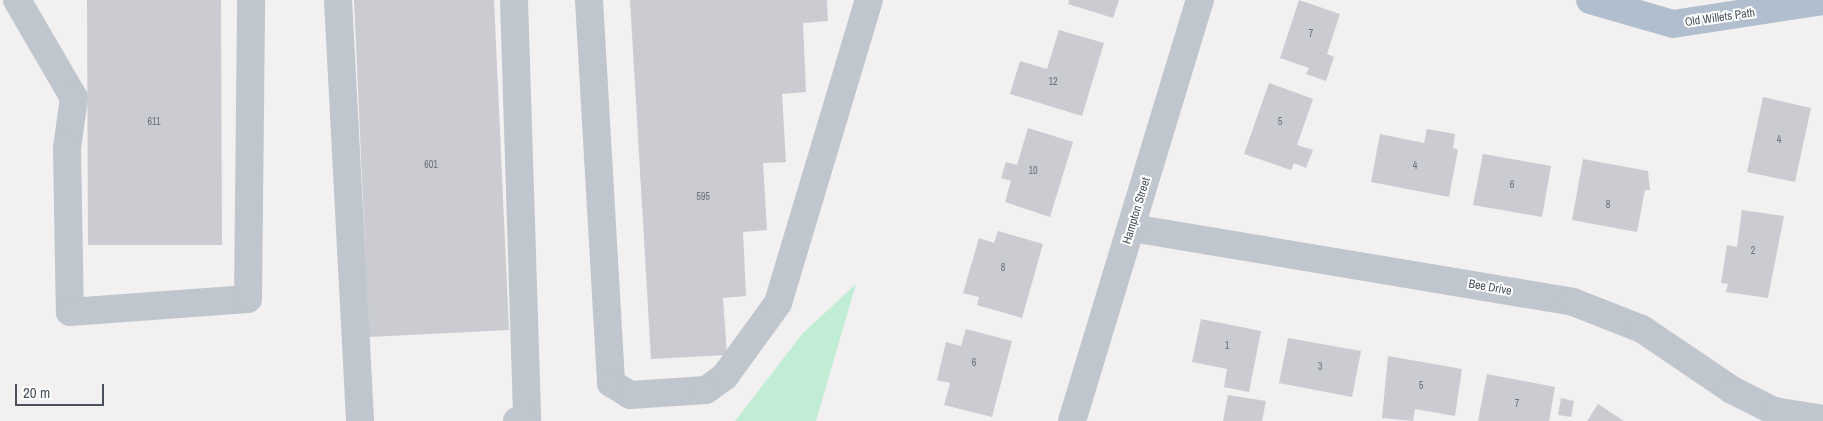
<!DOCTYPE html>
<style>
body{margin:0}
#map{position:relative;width:1823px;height:421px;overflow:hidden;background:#f2f0f0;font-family:"Archivo Narrow",sans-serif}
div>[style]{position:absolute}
.green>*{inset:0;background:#c1edd5}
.building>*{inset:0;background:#caccd2}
.minor>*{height:28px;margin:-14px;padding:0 14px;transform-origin:14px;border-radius:14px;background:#bfc6ce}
.major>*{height:28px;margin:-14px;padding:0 14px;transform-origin:14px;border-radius:14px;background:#b1becd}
span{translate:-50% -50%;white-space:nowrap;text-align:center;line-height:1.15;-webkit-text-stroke:4px #fff;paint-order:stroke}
.number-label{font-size:10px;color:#69707a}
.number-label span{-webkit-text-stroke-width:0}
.street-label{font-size:12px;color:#49525c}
.scale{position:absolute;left:15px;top:384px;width:89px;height:22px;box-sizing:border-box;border:2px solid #49525c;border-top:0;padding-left:6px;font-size:15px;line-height:18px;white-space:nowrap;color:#49525c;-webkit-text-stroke:4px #fff;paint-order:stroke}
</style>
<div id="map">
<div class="green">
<i style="clip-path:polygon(856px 284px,816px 421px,735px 421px,803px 333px)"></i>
</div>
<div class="building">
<i style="clip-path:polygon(87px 0,221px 0,222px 245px,88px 245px)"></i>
<i style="clip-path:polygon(354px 0,494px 0,509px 330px,369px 337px)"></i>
<i style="clip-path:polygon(630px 0,827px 0,828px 21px,803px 23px,806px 92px,782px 94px,786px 162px,763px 163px,767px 230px,743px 232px,746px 296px,723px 298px,727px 355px,651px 359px)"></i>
<i style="clip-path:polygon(1069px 0,1119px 0,1113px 18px,1068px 4px)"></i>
<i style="clip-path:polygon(1299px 0,1340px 14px,1327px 54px,1334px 57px,1326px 81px,1306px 74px,1309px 68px,1280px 58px)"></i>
<i style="clip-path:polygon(1059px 30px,1104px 43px,1082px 116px,1010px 94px,1020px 61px,1047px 69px)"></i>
<i style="clip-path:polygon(1269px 83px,1313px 99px,1297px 145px,1313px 150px,1306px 168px,1294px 163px,1291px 170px,1244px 154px)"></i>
<i style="clip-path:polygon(1763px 97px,1811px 108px,1795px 182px,1747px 172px)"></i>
<i style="clip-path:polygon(1028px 128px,1073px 142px,1050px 217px,1005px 202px,1011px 181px,1001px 178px,1006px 162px,1017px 165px)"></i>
<i style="clip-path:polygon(1427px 129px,1455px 134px,1453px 148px,1458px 150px,1449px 197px,1371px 182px,1380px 134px,1424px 143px)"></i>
<i style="clip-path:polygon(1483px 154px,1551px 166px,1542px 217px,1473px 205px)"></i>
<i style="clip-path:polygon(1583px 159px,1648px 171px,1650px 190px,1645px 190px,1637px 232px,1572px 220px)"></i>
<i style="clip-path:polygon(1742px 210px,1784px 216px,1768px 298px,1726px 292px,1728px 284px,1721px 283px,1727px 245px,1737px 247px)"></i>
<i style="clip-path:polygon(998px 231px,1043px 244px,1022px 318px,977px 305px,979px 297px,963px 293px,979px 238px,994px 243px)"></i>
<i style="clip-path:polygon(1201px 319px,1261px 331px,1249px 392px,1224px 387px,1227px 369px,1192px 362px)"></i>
<i style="clip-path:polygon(966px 329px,1012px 341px,992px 417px,944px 405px,950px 383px,937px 380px,946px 342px,961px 346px)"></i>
<i style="clip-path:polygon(1288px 338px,1361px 351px,1352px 397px,1279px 383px)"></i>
<i style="clip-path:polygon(1388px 356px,1462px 369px,1455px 416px,1415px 409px,1413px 421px,1382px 418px)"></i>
<i style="clip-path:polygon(1487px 374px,1555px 387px,1549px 421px,1478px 421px)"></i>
<i style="clip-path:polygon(1228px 395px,1266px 401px,1262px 421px,1223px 421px)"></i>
<i style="clip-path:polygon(1561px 398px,1574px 401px,1571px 417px,1558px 415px)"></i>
<i style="clip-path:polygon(1598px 404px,1624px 421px,1587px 421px)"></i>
</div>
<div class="minor">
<i style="left:17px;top:0;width:113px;rotate:59.8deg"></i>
<i style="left:74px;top:98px;width:50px;rotate:98deg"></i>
<i style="left:67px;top:148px;width:164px;rotate:89deg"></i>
<i style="left:70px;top:312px;width:178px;rotate:-4.2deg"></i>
<i style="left:248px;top:299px;width:299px;rotate:-89.4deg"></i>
<i style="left:338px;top:0;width:422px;rotate:87deg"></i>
<i style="left:514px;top:0;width:421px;rotate:88.2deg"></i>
<i style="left:527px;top:421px;width:10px;rotate:180deg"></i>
<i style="left:589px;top:0;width:384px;rotate:86.7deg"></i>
<i style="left:611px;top:383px;width:22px;rotate:32deg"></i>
<i style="left:630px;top:395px;width:76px;rotate:-3.8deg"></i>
<i style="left:706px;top:390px;width:24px;rotate:-36deg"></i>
<i style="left:725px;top:376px;width:90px;rotate:-54deg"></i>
<i style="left:778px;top:303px;width:316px;rotate:-73.3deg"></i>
<i style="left:1132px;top:228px;width:447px;rotate:9.5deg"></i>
<i style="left:1573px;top:302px;width:74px;rotate:21.4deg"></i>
<i style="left:1642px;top:329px;width:109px;rotate:34.1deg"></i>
<i style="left:1732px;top:390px;width:47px;rotate:26.6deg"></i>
<i style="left:1774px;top:411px;width:50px;rotate:9.3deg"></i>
<i style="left:1072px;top:421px;width:440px;rotate:-73.1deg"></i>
</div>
<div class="major">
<i style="left:1590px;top:0;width:86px;rotate:16.1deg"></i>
<i style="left:1673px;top:24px;width:152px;rotate:-8.7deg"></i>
</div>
<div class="number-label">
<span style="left:1311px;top:34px">7</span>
<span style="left:1053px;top:82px">12</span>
<span style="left:154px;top:122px">611</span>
<span style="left:1280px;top:122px">5</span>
<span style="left:1779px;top:140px">4</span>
<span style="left:431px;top:165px">601</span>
<span style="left:1415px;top:166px">4</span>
<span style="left:1033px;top:171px">10</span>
<span style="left:1512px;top:185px">6</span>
<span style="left:703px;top:197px">595</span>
<span style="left:1608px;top:205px">8</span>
<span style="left:1753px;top:251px">2</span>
<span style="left:1003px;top:268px">8</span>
<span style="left:1227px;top:346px">1</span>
<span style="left:974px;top:363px">6</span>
<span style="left:1320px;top:367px">3</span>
<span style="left:1421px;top:386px">5</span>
<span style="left:1517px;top:404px">7</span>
</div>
<div class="street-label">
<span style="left:1720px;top:18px;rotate:-8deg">Old Willets Path</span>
<span style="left:1137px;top:211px;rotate:-73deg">Hampton Street</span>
<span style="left:1490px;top:288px;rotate:10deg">Bee Drive</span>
</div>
<div class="scale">20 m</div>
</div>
